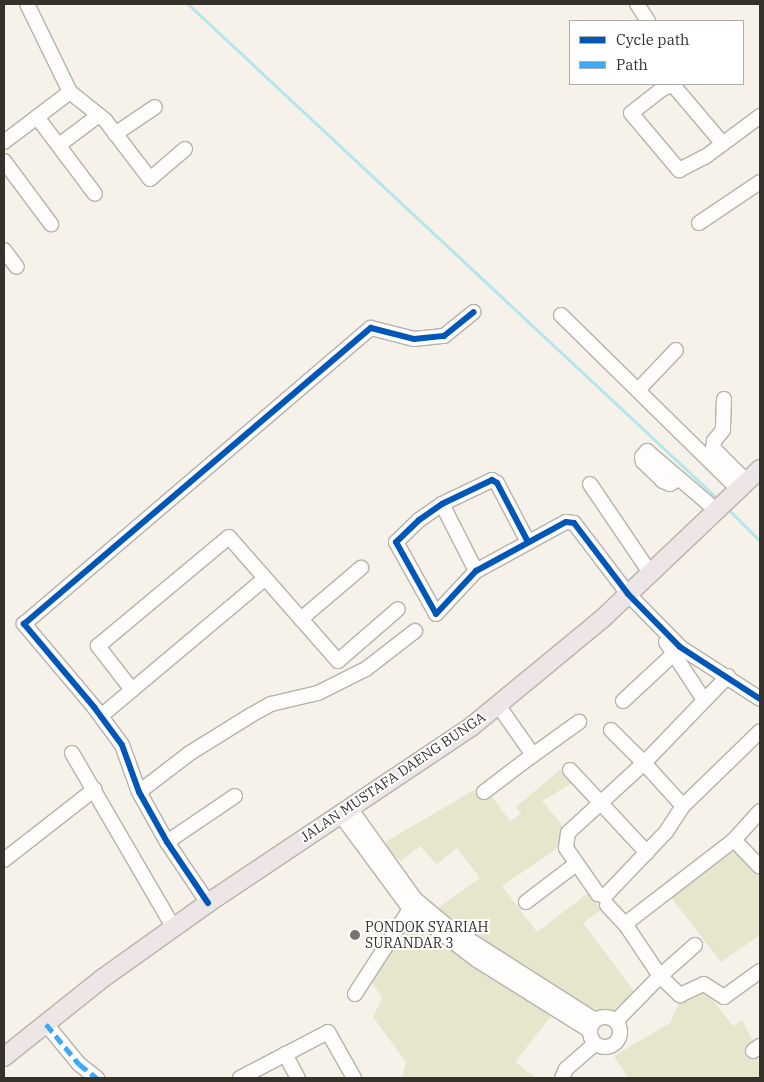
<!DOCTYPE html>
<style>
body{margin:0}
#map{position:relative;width:764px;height:1082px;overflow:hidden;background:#f6f1e9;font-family:"IBM Plex Serif",serif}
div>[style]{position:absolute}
.green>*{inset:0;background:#e6e6cc}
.stream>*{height:3px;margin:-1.5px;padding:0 1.5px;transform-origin:1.5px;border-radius:1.5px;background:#b4e6eb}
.roads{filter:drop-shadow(1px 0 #b6b2ac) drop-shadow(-1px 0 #b6b2ac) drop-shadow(0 1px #b6b2ac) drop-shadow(0 -1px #b6b2ac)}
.minor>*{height:14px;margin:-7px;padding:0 7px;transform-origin:7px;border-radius:7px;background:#fefdfc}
.minor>.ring{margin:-7px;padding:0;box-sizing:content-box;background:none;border:14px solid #fefdfc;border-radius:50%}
.major>*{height:18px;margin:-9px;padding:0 9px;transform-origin:9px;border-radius:9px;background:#eee6e6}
.quiet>*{height:5px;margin-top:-2.5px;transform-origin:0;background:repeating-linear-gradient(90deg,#3fa9f5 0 10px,transparent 0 15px)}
.cycleway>*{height:6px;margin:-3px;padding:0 3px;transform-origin:3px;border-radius:3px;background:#0057b8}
.dots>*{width:14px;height:14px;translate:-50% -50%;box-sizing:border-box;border:2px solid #fff;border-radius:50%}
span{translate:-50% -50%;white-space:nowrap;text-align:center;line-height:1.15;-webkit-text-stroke:4px #fff;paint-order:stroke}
.street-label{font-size:14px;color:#35322c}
.poi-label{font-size:14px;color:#35322c}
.left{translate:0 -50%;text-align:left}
.frame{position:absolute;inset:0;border:5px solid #35322c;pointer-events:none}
.legend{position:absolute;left:569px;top:20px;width:175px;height:65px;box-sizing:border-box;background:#fff;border:1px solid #aeadab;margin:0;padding:6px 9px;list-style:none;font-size:15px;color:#35322c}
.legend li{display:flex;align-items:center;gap:10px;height:25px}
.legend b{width:25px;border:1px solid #aeadab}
</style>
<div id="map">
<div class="green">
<i style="clip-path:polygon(562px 768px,572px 783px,542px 801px,562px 825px,562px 845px,502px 886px,537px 932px,588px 893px,602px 909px,583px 923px,636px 994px,611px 1015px,585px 1006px,459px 926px,438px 908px,480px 878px,457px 848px,437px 864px,420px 846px,401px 861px,387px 849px,387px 841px,483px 785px,510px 821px,521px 814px,516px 807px)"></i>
<i style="clip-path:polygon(731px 849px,760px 878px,760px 935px,721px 962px,670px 896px)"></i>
<i style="clip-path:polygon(409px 915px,435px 938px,551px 1016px,515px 1062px,536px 1078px,402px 1078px,406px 1062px,373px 1017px,382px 998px,370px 979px)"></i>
<i style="clip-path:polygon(706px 992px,733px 1026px,742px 1020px,760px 1054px,757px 1060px,760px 1065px,760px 1078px,628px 1078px,614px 1056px,670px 1023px,679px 1003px)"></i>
</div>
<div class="stream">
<i style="left:188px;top:4px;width:727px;rotate:43.05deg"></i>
<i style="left:727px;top:508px;width:47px;rotate:45deg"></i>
</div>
<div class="roads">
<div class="minor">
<i style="left:637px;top:4px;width:20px;rotate:57deg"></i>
<i style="left:674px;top:84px;width:13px;rotate:157deg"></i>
<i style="left:662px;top:89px;width:39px;rotate:142deg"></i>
<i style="left:631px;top:113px;width:75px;rotate:49.9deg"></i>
<i style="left:679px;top:170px;width:29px;rotate:-27deg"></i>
<i style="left:705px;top:157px;width:69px;rotate:-36.7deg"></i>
<i style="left:673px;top:85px;width:77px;rotate:49.7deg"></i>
<i style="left:70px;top:92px;width:45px;rotate:38.7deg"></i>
<i style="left:105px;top:120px;width:74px;rotate:52.7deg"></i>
<i style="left:150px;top:179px;width:46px;rotate:-40.6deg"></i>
<i style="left:37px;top:117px;width:96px;rotate:53deg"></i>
<i style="left:115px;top:134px;width:48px;rotate:-34deg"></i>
<i style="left:4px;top:142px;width:83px;rotate:-37.1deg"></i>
<i style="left:70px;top:92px;width:98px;rotate:-116deg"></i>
<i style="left:59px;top:145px;width:50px;rotate:-36.9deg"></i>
<i style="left:4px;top:161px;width:79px;rotate:53.3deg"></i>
<i style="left:699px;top:223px;width:73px;rotate:-33.9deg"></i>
<i style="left:4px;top:250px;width:21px;rotate:53deg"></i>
<i style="left:561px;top:315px;width:250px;rotate:44.5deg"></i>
<i style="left:638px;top:390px;width:55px;rotate:-46.5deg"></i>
<i style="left:724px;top:399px;width:31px;rotate:92deg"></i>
<i style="left:723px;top:430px;width:14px;rotate:129deg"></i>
<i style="left:714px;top:441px;width:7px;rotate:98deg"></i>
<i style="left:713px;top:448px;width:48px;rotate:45deg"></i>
<i style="left:678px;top:479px;width:9px;rotate:148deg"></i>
<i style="left:670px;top:484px;width:8px;rotate:-157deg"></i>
<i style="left:663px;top:481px;width:28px;rotate:-136deg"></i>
<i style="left:643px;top:462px;width:5px;rotate:-101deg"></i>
<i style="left:642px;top:457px;width:8px;rotate:-50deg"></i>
<i style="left:647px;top:451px;width:91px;rotate:40.5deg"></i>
<i style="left:590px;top:484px;width:109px;rotate:55.9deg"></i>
<i style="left:442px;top:504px;width:75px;rotate:63.1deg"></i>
<i style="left:528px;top:542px;width:67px;rotate:-117.7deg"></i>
<i style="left:497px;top:483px;width:6px;rotate:-149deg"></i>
<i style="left:492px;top:480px;width:55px;rotate:154.4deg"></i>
<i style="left:442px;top:504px;width:28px;rotate:145deg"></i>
<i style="left:419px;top:520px;width:32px;rotate:136deg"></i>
<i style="left:396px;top:542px;width:82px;rotate:60.9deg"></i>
<i style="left:436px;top:614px;width:59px;rotate:-47.1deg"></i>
<i style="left:476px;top:571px;width:102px;rotate:-28.6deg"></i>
<i style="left:566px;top:522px;width:8px;rotate:7deg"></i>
<i style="left:574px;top:523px;width:89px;rotate:52.7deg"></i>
<i style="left:628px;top:594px;width:74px;rotate:45.5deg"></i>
<i style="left:680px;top:647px;width:95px;rotate:33deg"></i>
<i style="left:301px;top:619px;width:79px;rotate:-40.4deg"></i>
<i style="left:666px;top:642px;width:69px;rotate:56.8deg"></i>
<i style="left:132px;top:690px;width:56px;rotate:-127.7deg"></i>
<i style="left:98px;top:646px;width:170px;rotate:-39.8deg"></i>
<i style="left:229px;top:537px;width:165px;rotate:48.7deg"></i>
<i style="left:338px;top:661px;width:79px;rotate:-40.9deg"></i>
<i style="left:623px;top:701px;width:78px;rotate:-42.9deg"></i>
<i style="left:101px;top:716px;width:213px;rotate:-40deg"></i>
<i style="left:611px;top:730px;width:47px;rotate:45deg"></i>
<i style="left:644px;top:763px;width:121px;rotate:-46deg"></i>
<i style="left:72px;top:753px;width:203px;rotate:59.8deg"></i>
<i style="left:533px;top:755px;width:57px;rotate:-35.7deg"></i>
<i style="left:570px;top:770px;width:113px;rotate:47.1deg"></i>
<i style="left:139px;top:792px;width:64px;rotate:-37.4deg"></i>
<i style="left:190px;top:753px;width:72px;rotate:-31.9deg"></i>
<i style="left:251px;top:715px;width:23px;rotate:-29deg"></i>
<i style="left:271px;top:704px;width:48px;rotate:-13.2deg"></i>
<i style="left:318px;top:693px;width:54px;rotate:-26.6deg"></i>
<i style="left:366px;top:669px;width:62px;rotate:-37.8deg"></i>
<i style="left:484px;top:792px;width:61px;rotate:-37.1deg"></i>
<i style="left:533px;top:755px;width:61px;rotate:-125deg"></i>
<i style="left:683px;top:806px;width:58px;rotate:-132.2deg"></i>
<i style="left:644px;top:763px;width:103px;rotate:137.4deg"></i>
<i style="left:568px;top:833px;width:15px;rotate:98deg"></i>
<i style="left:566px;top:848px;width:56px;rotate:55.2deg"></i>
<i style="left:598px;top:894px;width:7px;rotate:16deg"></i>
<i style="left:605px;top:896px;width:88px;rotate:-46.4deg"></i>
<i style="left:666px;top:832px;width:31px;rotate:-57deg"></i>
<i style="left:683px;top:806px;width:107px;rotate:-44.2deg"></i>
<i style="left:350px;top:808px;width:112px;rotate:54.5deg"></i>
<i style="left:415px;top:899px;width:40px;rotate:40deg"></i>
<i style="left:446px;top:925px;width:177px;rotate:32.5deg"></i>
<i style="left:340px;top:814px;width:118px;rotate:53.6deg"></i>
<i style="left:410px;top:909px;width:84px;rotate:37.3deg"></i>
<i style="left:477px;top:960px;width:132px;rotate:32deg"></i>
<i style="left:734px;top:840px;width:39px;rotate:-48deg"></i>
<i style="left:167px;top:842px;width:82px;rotate:-34.1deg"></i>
<i style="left:4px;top:860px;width:115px;rotate:-38deg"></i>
<i style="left:526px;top:902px;width:63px;rotate:-37.2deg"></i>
<i style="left:208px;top:903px;width:73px;rotate:-123.9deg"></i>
<i style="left:167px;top:842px;width:57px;rotate:-119.2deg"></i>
<i style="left:139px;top:792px;width:50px;rotate:-109.9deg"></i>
<i style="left:122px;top:745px;width:47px;rotate:-126.4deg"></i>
<i style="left:94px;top:707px;width:109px;rotate:-130.1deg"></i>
<i style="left:24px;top:624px;width:456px;rotate:-40.5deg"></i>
<i style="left:371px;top:328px;width:44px;rotate:14.3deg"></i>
<i style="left:414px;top:339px;width:30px;rotate:-6deg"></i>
<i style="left:444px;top:336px;width:38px;rotate:-39deg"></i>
<i style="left:607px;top:905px;width:26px;rotate:47deg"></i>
<i style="left:695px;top:945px;width:47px;rotate:138.5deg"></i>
<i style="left:660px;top:976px;width:28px;rotate:44deg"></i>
<i style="left:680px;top:995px;width:26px;rotate:-25deg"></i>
<i style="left:704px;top:984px;width:24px;rotate:33deg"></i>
<i style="left:724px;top:997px;width:44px;rotate:-35.8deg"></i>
<i style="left:355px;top:994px;width:101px;rotate:-57.1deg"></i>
<i class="ring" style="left:590px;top:1017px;width:16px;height:16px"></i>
<i style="left:616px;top:1021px;width:63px;rotate:-45.6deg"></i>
<i style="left:660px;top:976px;width:63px;rotate:-123.9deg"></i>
<i style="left:625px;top:924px;width:138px;rotate:-37.6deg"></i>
<i style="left:734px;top:840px;width:37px;rotate:46deg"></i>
<i style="left:46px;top:1024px;width:52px;rotate:50.5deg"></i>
<i style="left:79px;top:1064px;width:23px;rotate:38deg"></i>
<i style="left:753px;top:1051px;width:9px;rotate:-36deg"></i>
<i style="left:285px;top:1054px;width:27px;rotate:62deg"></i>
<i style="left:240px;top:1078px;width:99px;rotate:-27.6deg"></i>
<i style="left:328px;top:1032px;width:53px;rotate:60.5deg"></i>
<i style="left:562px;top:1078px;width:10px;rotate:-66deg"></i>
<i style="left:566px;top:1069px;width:38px;rotate:-41deg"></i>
</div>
<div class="major">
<i style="left:4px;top:1057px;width:127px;rotate:-38.6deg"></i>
<i style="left:103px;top:978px;width:129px;rotate:-35.5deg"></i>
<i style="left:208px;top:903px;width:316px;rotate:-33.8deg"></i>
<i style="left:471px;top:727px;width:170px;rotate:-39.5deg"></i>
<i style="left:602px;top:619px;width:218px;rotate:-43.5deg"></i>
</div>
</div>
<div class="quiet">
<i style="left:46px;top:1024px;width:52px;rotate:50.5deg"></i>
<i style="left:79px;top:1064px;width:23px;rotate:38deg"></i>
</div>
<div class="cycleway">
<i style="left:528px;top:542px;width:67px;rotate:-117.7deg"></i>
<i style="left:497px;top:483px;width:6px;rotate:-149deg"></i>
<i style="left:492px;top:480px;width:55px;rotate:154.4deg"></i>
<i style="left:442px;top:504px;width:28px;rotate:145deg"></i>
<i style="left:419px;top:520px;width:32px;rotate:136deg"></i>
<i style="left:396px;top:542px;width:82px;rotate:60.9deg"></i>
<i style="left:436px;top:614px;width:59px;rotate:-47.1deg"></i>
<i style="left:476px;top:571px;width:102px;rotate:-28.6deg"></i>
<i style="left:566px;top:522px;width:8px;rotate:7deg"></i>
<i style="left:574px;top:523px;width:89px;rotate:52.7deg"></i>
<i style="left:628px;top:594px;width:74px;rotate:45.5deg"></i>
<i style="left:680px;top:647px;width:95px;rotate:33deg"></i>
<i style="left:208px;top:903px;width:73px;rotate:-123.9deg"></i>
<i style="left:167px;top:842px;width:57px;rotate:-119.2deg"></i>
<i style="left:139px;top:792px;width:50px;rotate:-109.9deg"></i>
<i style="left:122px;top:745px;width:47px;rotate:-126.4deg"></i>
<i style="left:94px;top:707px;width:109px;rotate:-130.1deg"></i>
<i style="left:24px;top:624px;width:456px;rotate:-40.5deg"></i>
<i style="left:371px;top:328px;width:44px;rotate:14.3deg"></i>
<i style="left:414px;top:339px;width:30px;rotate:-6deg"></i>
<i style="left:444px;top:336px;width:38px;rotate:-39deg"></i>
</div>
<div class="dots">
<i style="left:355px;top:935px;background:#79756e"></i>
</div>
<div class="street-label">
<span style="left:393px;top:777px;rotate:-34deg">JALAN MUSTAFA DAENG BUNGA</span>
</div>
<div class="poi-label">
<span class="left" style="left:365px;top:935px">PONDOK SYARIAH<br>SURANDAR 3</span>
</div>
<div class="frame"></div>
<ul class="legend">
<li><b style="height:6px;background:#0057b8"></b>Cycle path</li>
<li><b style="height:6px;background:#3fa9f5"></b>Path</li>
</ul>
</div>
